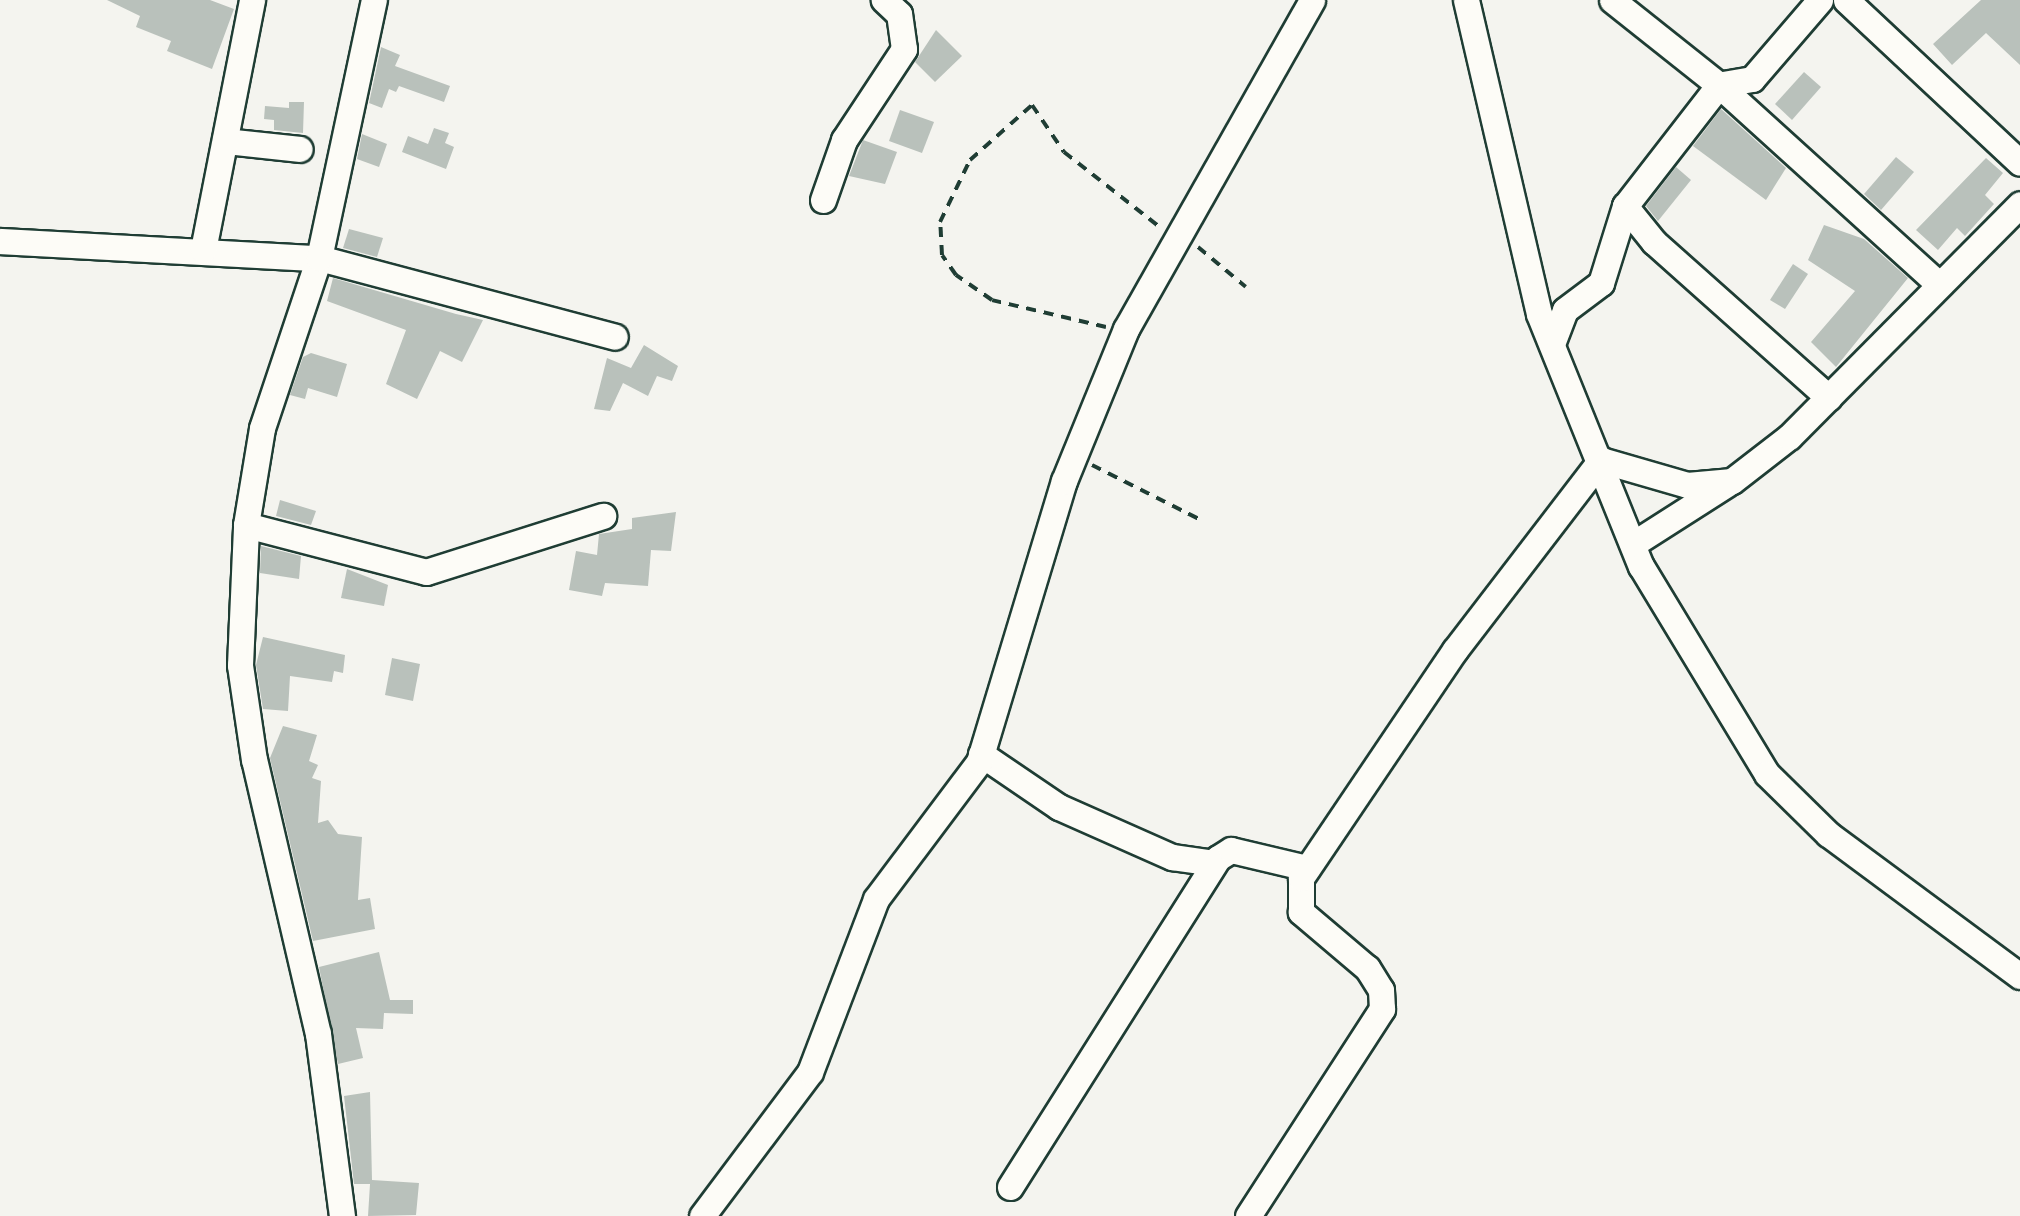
<!DOCTYPE html>
<style>
body{margin:0}
#map{position:relative;width:2020px;height:1216px;overflow:hidden;background:#f4f4ef;font-family:Mynerve,sans-serif}
div>[style]{position:absolute}
.building>*{inset:0;background:#b9c1bb}
.path>*{height:4px;margin-top:-2px;transform-origin:0;background:repeating-linear-gradient(90deg,#1f3d34 0 10px,transparent 0 18px)}
.roads{filter:drop-shadow(2px 0 #1f3d34) drop-shadow(-2px 0 #1f3d34) drop-shadow(0 2px #1f3d34) drop-shadow(0 -2px #1f3d34)}
.minor>*{height:25px;margin:-12.5px;padding:0 12.5px;transform-origin:12.5px;border-radius:12.5px;background:#fdfcf7}
span{translate:-50% -50%;white-space:nowrap;text-align:center;line-height:1.15;-webkit-text-stroke:9px #fdfcf7;paint-order:stroke}
</style>
<div id="map">
<div class="building">
<i style="clip-path:polygon(107px 0,210px 0,234px 9px,212px 69px,167px 51px,171px 41px,136px 27px,140px 16px)"></i>
<i style="clip-path:polygon(1981px 0,2020px 0,2020px 65px,1986px 33px,1952px 65px,1933px 44px)"></i>
<i style="clip-path:polygon(936px 30px,962px 56px,935px 82px,915px 62px)"></i>
<i style="clip-path:polygon(381px 47px,400px 55px,395px 66px,450px 86px,444px 102px,399px 86px,396px 92px,389px 89px,382px 108px,369px 103px)"></i>
<i style="clip-path:polygon(1804px 72px,1821px 87px,1792px 120px,1775px 104px)"></i>
<i style="clip-path:polygon(289px 102px,304px 102px,303px 133px,274px 130px,274px 120px,264px 119px,265px 106px,289px 108px)"></i>
<i style="clip-path:polygon(1721px 109px,1786px 168px,1766px 200px,1693px 146px)"></i>
<i style="clip-path:polygon(900px 110px,934px 122px,922px 153px,889px 141px)"></i>
<i style="clip-path:polygon(434px 128px,449px 133px,445px 143px,454px 147px,446px 169px,402px 152px,408px 136px,428px 144px)"></i>
<i style="clip-path:polygon(362px 134px,387px 144px,379px 167px,357px 159px)"></i>
<i style="clip-path:polygon(863px 140px,897px 152px,885px 184px,849px 176px)"></i>
<i style="clip-path:polygon(1896px 157px,1914px 172px,1881px 210px,1864px 194px)"></i>
<i style="clip-path:polygon(1986px 158px,2003px 173px,1985px 195px,1994px 204px,1965px 236px,1957px 228px,1938px 250px,1916px 230px)"></i>
<i style="clip-path:polygon(1676px 167px,1691px 180px,1658px 221px,1646px 206px)"></i>
<i style="clip-path:polygon(1824px 225px,1864px 239px,1908px 278px,1836px 367px,1811px 342px,1855px 291px,1808px 260px)"></i>
<i style="clip-path:polygon(349px 229px,383px 238px,377px 257px,343px 248px)"></i>
<i style="clip-path:polygon(1793px 264px,1808px 274px,1785px 309px,1770px 300px)"></i>
<i style="clip-path:polygon(333px 278px,456px 314px,483px 320px,462px 362px,440px 351px,417px 399px,386px 384px,406px 330px,327px 301px)"></i>
<i style="clip-path:polygon(644px 345px,678px 366px,672px 381px,657px 376px,648px 396px,623px 383px,610px 411px,594px 409px,607px 358px,631px 368px)"></i>
<i style="clip-path:polygon(311px 353px,347px 364px,337px 397px,308px 388px,305px 399px,290px 395px,303px 357px)"></i>
<i style="clip-path:polygon(280px 500px,316px 511px,311px 525px,276px 516px)"></i>
<i style="clip-path:polygon(676px 512px,671px 551px,651px 550px,648px 586px,605px 583px,602px 596px,569px 590px,576px 551px,597px 555px,599px 534px,632px 529px,632px 518px)"></i>
<i style="clip-path:polygon(261px 546px,301px 556px,299px 579px,260px 573px)"></i>
<i style="clip-path:polygon(347px 569px,388px 585px,384px 606px,341px 598px)"></i>
<i style="clip-path:polygon(263px 637px,345px 655px,343px 673px,334px 671px,332px 682px,290px 676px,288px 711px,263px 709px,256px 665px)"></i>
<i style="clip-path:polygon(392px 658px,420px 664px,413px 701px,385px 695px)"></i>
<i style="clip-path:polygon(283px 726px,317px 735px,309px 761px,318px 765px,312px 778px,321px 781px,318px 823px,328px 820px,338px 834px,362px 837px,358px 900px,370px 898px,375px 929px,313px 941px,270px 758px)"></i>
<i style="clip-path:polygon(379px 952px,390px 1000px,413px 1000px,413px 1014px,384px 1013px,383px 1029px,356px 1028px,363px 1058px,338px 1064px,319px 967px)"></i>
<i style="clip-path:polygon(370px 1092px,372px 1180px,419px 1183px,416px 1215px,368px 1216px,370px 1184px,354px 1184px,344px 1096px)"></i>
</div>
<div class="path">
<i style="left:1198px;top:247px;width:62px;rotate:39.8deg"></i>
<i style="left:1106px;top:327px;width:117px;rotate:-166.7deg"></i>
<i style="left:992px;top:300px;width:44px;rotate:-145.2deg"></i>
<i style="left:956px;top:275px;width:24px;rotate:-125deg"></i>
<i style="left:942px;top:255px;width:33px;rotate:-93deg"></i>
<i style="left:940px;top:222px;width:69px;rotate:-64.2deg"></i>
<i style="left:970px;top:160px;width:83px;rotate:-41.6deg"></i>
<i style="left:1032px;top:105px;width:57px;rotate:55.8deg"></i>
<i style="left:1064px;top:152px;width:123px;rotate:38.1deg"></i>
<i style="left:1092px;top:465px;width:124px;rotate:26.8deg"></i>
</div>
<div class="roads">
<div class="minor">
<i style="left:1466px;top:0;width:322px;rotate:76.9deg"></i>
<i style="left:1539px;top:314px;width:272px;rotate:68deg"></i>
<i style="left:1641px;top:566px;width:243px;rotate:58.8deg"></i>
<i style="left:1767px;top:774px;width:86px;rotate:44.5deg"></i>
<i style="left:1828px;top:834px;width:239px;rotate:36.5deg"></i>
<i style="left:1612px;top:0;width:137px;rotate:38.5deg"></i>
<i style="left:1719px;top:85px;width:293px;rotate:42.2deg"></i>
<i style="left:1820px;top:0;width:104px;rotate:130.7deg"></i>
<i style="left:1752px;top:79px;width:34px;rotate:170deg"></i>
<i style="left:1719px;top:85px;width:153px;rotate:127.8deg"></i>
<i style="left:1625px;top:206px;width:46px;rotate:51.1deg"></i>
<i style="left:1654px;top:242px;width:234px;rotate:41.7deg"></i>
<i style="left:1846px;top:0;width:238px;rotate:43.1deg"></i>
<i style="left:225px;top:141px;width:75px;rotate:6.1deg"></i>
<i style="left:823px;top:200px;width:64px;rotate:-70.7deg"></i>
<i style="left:844px;top:140px;width:109px;rotate:-56.6deg"></i>
<i style="left:904px;top:49px;width:35px;rotate:-98deg"></i>
<i style="left:899px;top:14px;width:21px;rotate:-137deg"></i>
<i style="left:0;top:241px;width:319px;rotate:3.1deg"></i>
<i style="left:319px;top:258px;width:306px;rotate:14.9deg"></i>
<i style="left:203px;top:250px;width:255px;rotate:-78.9deg"></i>
<i style="left:1552px;top:344px;width:36px;rotate:-69deg"></i>
<i style="left:1565px;top:310px;width:45px;rotate:-36.9deg"></i>
<i style="left:1601px;top:283px;width:81px;rotate:-72.7deg"></i>
<i style="left:246px;top:525px;width:186px;rotate:14.6deg"></i>
<i style="left:426px;top:572px;width:186px;rotate:-17.6deg"></i>
<i style="left:1633px;top:544px;width:112px;rotate:-32.6deg"></i>
<i style="left:981px;top:754px;width:94px;rotate:34.2deg"></i>
<i style="left:1059px;top:807px;width:124px;rotate:23.9deg"></i>
<i style="left:1172px;top:857px;width:42px;rotate:8.1deg"></i>
<i style="left:1010px;top:1187px;width:389px;rotate:-57.7deg"></i>
<i style="left:1218px;top:858px;width:15px;rotate:-32deg"></i>
<i style="left:1231px;top:850px;width:78px;rotate:13.3deg"></i>
<i style="left:342px;top:1216px;width:184px;rotate:-97.5deg"></i>
<i style="left:318px;top:1034px;width:281px;rotate:-103.1deg"></i>
<i style="left:254px;top:760px;width:96px;rotate:-98.4deg"></i>
<i style="left:240px;top:665px;width:140px;rotate:-87.5deg"></i>
<i style="left:246px;top:525px;width:98px;rotate:-80.6deg"></i>
<i style="left:262px;top:428px;width:179px;rotate:-71.5deg"></i>
<i style="left:319px;top:258px;width:264px;rotate:-78deg"></i>
<i style="left:702px;top:1216px;width:180px;rotate:-53.1deg"></i>
<i style="left:810px;top:1072px;width:185px;rotate:-69.1deg"></i>
<i style="left:876px;top:899px;width:171px;rotate:-53.1deg"></i>
<i style="left:979px;top:762px;width:294px;rotate:-73.2deg"></i>
<i style="left:1064px;top:481px;width:164px;rotate:-67.8deg"></i>
<i style="left:1126px;top:329px;width:378px;rotate:-60.5deg"></i>
<i style="left:1248px;top:1216px;width:247px;rotate:-57.1deg"></i>
<i style="left:1382px;top:1009px;width:19px;rotate:-93deg"></i>
<i style="left:1381px;top:990px;width:26px;rotate:-122deg"></i>
<i style="left:1367px;top:968px;width:87px;rotate:-139.7deg"></i>
<i style="left:1301px;top:912px;width:34px;rotate:-90deg"></i>
<i style="left:1301px;top:878px;width:275px;rotate:-56deg"></i>
<i style="left:1455px;top:650px;width:240px;rotate:-52.5deg"></i>
<i style="left:1601px;top:460px;width:90px;rotate:16.2deg"></i>
<i style="left:1687px;top:485px;width:45px;rotate:-5.1deg"></i>
<i style="left:1732px;top:481px;width:72px;rotate:-37.7deg"></i>
<i style="left:1789px;top:437px;width:328px;rotate:-45.2deg"></i>
</div>
</div>
</div>
